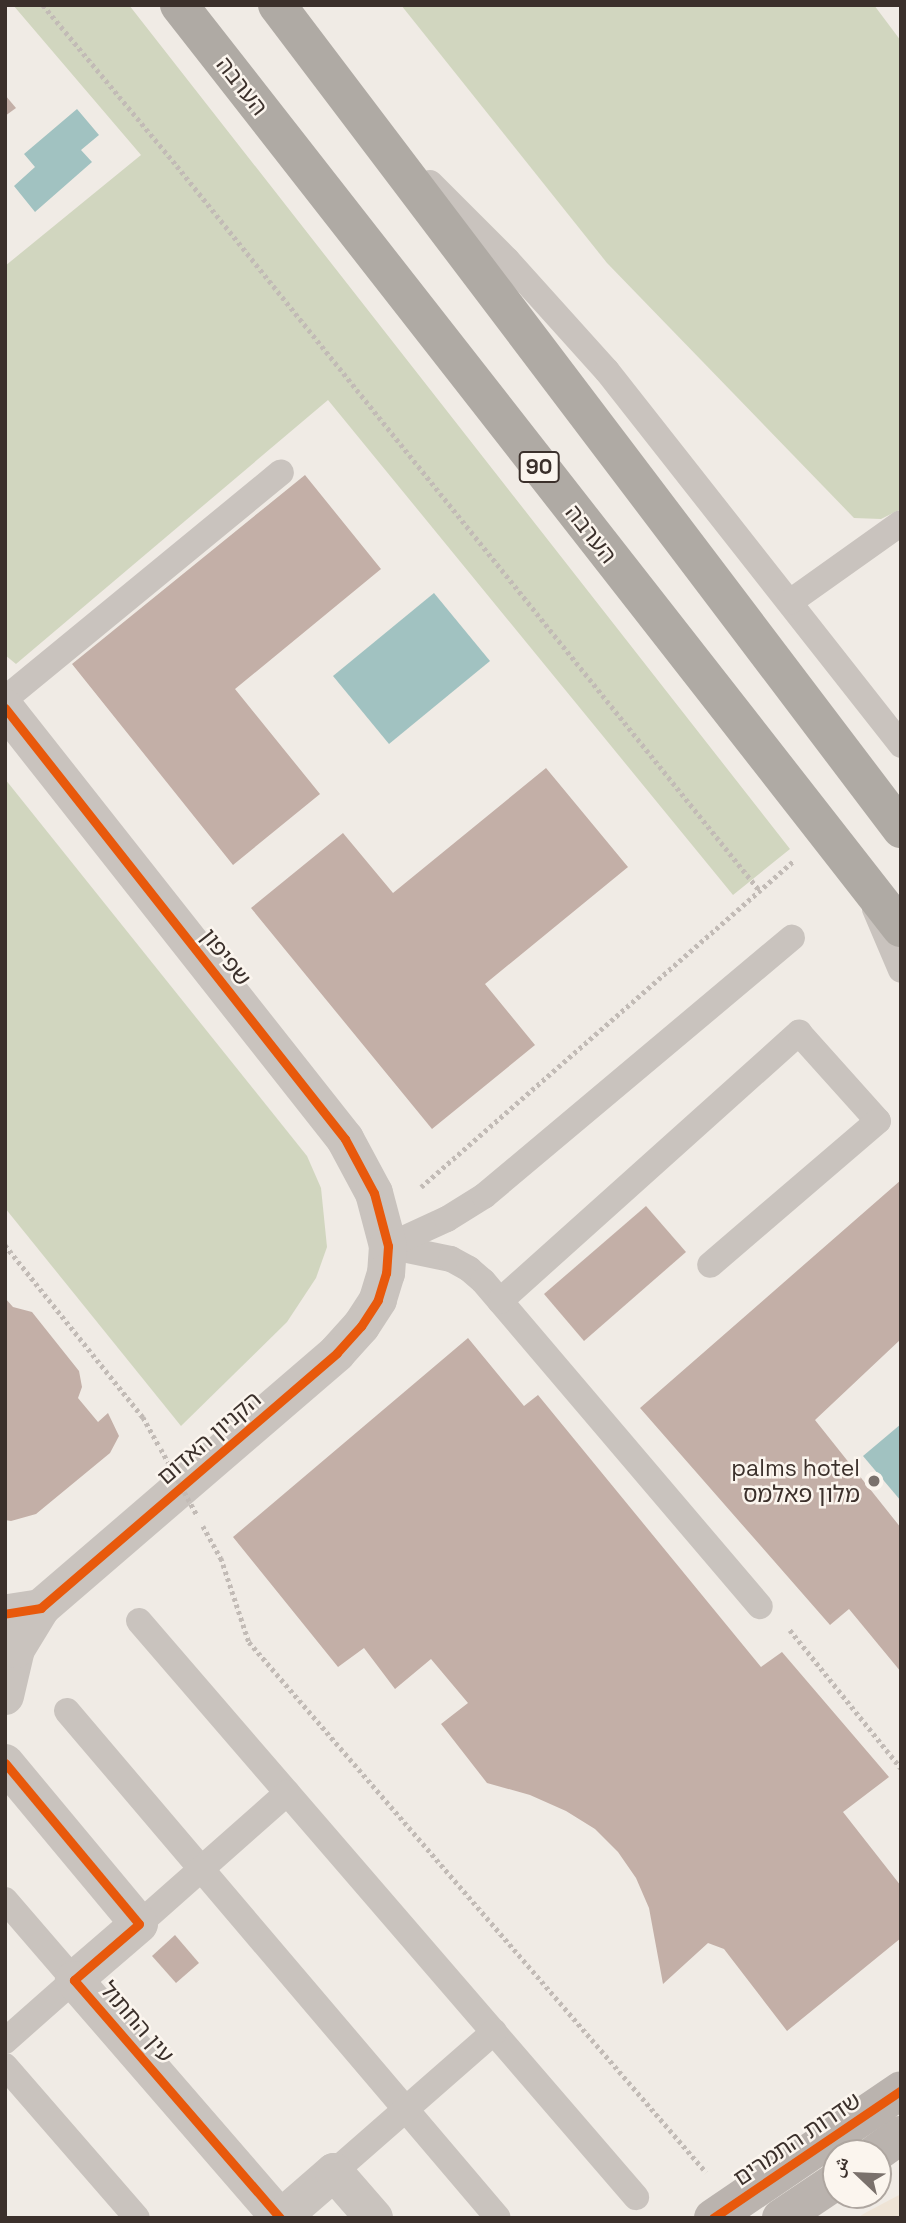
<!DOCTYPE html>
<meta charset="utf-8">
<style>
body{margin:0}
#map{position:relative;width:906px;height:2223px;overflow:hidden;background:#f0ebe5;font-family:"Space Grotesk","Noto Naskh Arabic","Noto Sans Hebrew",sans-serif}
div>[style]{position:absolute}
.green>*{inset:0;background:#d1d6bf}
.plaza>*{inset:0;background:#eee3d5}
.water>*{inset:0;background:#a1c2c1}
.building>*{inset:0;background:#c3afa7}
.path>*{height:4.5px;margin-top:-2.25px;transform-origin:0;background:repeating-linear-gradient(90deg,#c2bbb6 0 3.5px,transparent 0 7px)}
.lane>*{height:26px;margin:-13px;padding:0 13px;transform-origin:13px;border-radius:13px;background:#c9c3be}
.street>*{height:38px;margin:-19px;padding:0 19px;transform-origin:19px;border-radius:19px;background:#c9c3be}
.secondary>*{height:38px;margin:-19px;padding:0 19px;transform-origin:19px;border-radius:19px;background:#bab3ae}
.highway>*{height:38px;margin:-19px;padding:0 19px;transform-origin:19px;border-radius:19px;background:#afaaa4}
.path-bridge>*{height:4.5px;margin-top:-2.25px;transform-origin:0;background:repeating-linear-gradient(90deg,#c2bbb6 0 3.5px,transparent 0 7px)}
.cycleway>*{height:9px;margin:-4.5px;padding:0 4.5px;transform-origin:4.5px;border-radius:4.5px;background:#e8590c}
.dots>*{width:19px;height:19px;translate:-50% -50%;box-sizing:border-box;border:4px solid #fbf5ee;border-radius:50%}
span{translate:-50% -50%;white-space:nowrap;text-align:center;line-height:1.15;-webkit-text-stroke:5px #fbf5ee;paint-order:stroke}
.shield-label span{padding:2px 5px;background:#fbf5ee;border:2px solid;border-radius:5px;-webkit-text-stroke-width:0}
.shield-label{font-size:21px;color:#3b302b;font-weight:700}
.street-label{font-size:23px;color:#3b302b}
.poi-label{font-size:23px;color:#3b302b}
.right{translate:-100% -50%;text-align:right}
.frame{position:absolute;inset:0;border:7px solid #3b302b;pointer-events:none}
.north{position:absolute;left:822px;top:2139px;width:70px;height:70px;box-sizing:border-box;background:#fbf5ee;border:2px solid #aea6a0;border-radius:50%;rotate:293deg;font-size:19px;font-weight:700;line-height:28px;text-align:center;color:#3b302b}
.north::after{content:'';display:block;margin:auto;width:24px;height:32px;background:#7a716c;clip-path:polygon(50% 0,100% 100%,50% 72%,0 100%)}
</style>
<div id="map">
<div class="green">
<i style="clip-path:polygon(13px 5px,129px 5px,790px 849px,733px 895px,328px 400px,16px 664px,5px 655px,5px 266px,141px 155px)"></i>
<i style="clip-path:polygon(401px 5px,874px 5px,901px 41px,901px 509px,881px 519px,854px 518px,607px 263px)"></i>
<i style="clip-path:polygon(5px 779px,307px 1156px,321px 1188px,327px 1247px,316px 1278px,287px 1322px,181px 1426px,5px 1208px)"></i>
</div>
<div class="plaza">
<i style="clip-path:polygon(901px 2194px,901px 2218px,857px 2218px,865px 2213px)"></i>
</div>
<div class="water">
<i style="clip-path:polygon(77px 109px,99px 135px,81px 150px,92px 162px,35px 212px,14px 186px,35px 167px,24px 154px)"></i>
<i style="clip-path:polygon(434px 593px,490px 661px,389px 744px,333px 676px)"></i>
<i style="clip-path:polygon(901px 1424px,901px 1501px,863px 1456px)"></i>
</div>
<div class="building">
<i style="clip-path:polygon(5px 95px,16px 108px,5px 116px)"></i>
<i style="clip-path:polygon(305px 475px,381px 569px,235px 689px,320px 794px,233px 865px,72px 664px)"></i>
<i style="clip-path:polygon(546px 768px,628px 867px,485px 984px,535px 1045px,432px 1129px,251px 908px,343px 833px,393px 893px)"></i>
<i style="clip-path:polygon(901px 1180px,901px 1339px,815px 1420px,901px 1528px,901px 1672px,849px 1609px,830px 1625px,640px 1408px)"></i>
<i style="clip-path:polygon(646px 1206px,686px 1252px,584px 1341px,544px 1294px)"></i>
<i style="clip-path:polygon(5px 1298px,13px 1307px,32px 1312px,79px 1371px,82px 1387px,78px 1398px,98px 1422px,108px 1413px,119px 1436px,110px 1453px,36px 1514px,11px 1521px,5px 1520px)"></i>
<i style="clip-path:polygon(468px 1338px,524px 1406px,538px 1395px,761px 1667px,782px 1652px,889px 1777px,843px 1812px,901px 1886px,901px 1938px,787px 2031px,724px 1949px,708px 1943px,663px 1984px,649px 1908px,636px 1878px,618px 1852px,595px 1829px,566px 1811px,530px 1795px,487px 1783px,441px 1724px,468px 1703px,431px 1659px,395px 1689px,364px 1648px,338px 1667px,233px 1537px)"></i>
<i style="clip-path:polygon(175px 1935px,199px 1963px,176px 1983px,152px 1956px)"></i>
</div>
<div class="path">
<i style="left:43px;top:5px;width:209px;rotate:50.2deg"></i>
<i style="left:177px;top:166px;width:930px;rotate:51.2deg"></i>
<i style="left:421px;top:1187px;width:495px;rotate:-41.2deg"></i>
<i style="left:5px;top:1245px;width:221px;rotate:51.3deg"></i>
<i style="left:143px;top:1417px;width:35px;rotate:61deg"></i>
<i style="left:203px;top:1526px;width:37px;rotate:61deg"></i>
<i style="left:221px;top:1558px;width:89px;rotate:71.6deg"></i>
<i style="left:249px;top:1642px;width:700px;rotate:49.23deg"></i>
<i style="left:790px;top:1630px;width:177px;rotate:51.2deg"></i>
</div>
<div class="lane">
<i style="left:430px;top:183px;width:109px;rotate:45deg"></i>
<i style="left:507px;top:260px;width:149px;rotate:48deg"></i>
<i style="left:607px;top:371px;width:476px;rotate:51.8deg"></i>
<i style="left:790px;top:602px;width:136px;rotate:-35.4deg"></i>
<i style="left:5px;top:699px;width:357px;rotate:-39.4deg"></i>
<i style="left:875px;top:909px;width:66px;rotate:66.9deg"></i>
<i style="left:388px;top:1246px;width:64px;rotate:11.7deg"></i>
<i style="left:451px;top:1259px;width:21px;rotate:29deg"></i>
<i style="left:469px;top:1269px;width:18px;rotate:41deg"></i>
<i style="left:483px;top:1281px;width:427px;rotate:49.6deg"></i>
<i style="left:388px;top:1246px;width:65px;rotate:-24.6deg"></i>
<i style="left:447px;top:1219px;width:44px;rotate:-31.9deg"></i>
<i style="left:484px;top:1196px;width:402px;rotate:-40deg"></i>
<i style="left:500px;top:1301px;width:402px;rotate:-41.9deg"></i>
<i style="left:799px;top:1033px;width:118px;rotate:48.1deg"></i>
<i style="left:878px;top:1121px;width:221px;rotate:139.4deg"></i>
<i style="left:139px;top:1621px;width:761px;rotate:49.21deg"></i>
<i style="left:67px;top:1711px;width:665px;rotate:49.63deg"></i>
<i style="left:5px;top:1900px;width:106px;rotate:49.2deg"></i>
<i style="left:74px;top:1980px;width:92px;rotate:138.5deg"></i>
<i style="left:139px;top:1924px;width:198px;rotate:-41.5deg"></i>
<i style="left:5px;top:2066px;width:201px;rotate:49deg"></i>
<i style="left:334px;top:2172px;width:213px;rotate:-41.2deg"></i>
</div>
<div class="street">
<i style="left:5px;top:708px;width:549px;rotate:51.73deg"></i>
<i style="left:345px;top:1139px;width:61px;rotate:61.8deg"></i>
<i style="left:374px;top:1193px;width:55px;rotate:75.2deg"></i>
<i style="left:388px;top:1246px;width:27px;rotate:94deg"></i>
<i style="left:386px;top:1273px;width:28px;rotate:107deg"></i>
<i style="left:378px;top:1300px;width:31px;rotate:123deg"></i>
<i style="left:361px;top:1326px;width:36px;rotate:132deg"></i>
<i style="left:337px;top:1353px;width:391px;rotate:139.3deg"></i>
<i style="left:41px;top:1608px;width:36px;rotate:171deg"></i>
<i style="left:5px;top:1696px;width:48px;rotate:-76.8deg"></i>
<i style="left:16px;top:1649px;width:48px;rotate:-58.6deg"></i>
<i style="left:5px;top:1763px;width:209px;rotate:50.2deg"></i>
<i style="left:139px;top:1924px;width:86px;rotate:139.3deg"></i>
<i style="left:74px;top:1980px;width:315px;rotate:49.1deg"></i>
<i style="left:281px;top:2218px;width:70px;rotate:-41deg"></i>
<i style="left:334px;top:2172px;width:61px;rotate:49deg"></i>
</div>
<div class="secondary">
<i style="left:876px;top:2153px;width:31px;rotate:-36deg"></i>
<i style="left:713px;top:2218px;width:227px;rotate:-34.2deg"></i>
<i style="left:781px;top:2218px;width:66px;rotate:-33.9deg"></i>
</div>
<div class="highway">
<i style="left:179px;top:5px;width:1172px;rotate:51.97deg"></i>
<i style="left:277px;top:5px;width:1034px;rotate:52.86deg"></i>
</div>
<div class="path-bridge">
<i style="left:161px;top:1449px;width:77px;rotate:61.4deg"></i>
</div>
<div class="cycleway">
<i style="left:5px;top:708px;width:549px;rotate:51.73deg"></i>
<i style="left:345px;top:1139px;width:61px;rotate:61.8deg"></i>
<i style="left:374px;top:1193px;width:55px;rotate:75.2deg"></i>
<i style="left:388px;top:1246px;width:27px;rotate:94deg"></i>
<i style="left:386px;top:1273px;width:28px;rotate:107deg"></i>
<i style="left:378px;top:1300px;width:31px;rotate:123deg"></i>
<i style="left:361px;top:1326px;width:36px;rotate:132deg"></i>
<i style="left:337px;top:1353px;width:391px;rotate:139.3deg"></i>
<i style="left:41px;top:1608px;width:36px;rotate:171deg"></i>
<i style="left:5px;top:1763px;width:209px;rotate:50.2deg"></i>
<i style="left:139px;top:1924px;width:86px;rotate:139.3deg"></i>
<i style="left:74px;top:1980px;width:315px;rotate:49.1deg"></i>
<i style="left:713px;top:2218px;width:227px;rotate:-34.2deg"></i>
</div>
<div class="dots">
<i style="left:874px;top:1481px;background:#7a716c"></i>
</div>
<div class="shield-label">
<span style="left:539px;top:467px">90</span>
</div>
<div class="street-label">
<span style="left:242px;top:86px;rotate:52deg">הערבה</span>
<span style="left:591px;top:534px;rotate:52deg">הערבה</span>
<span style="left:226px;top:957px;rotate:52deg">שפיפון</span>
<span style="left:209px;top:1438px;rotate:-41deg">הקניון האדום</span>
<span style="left:137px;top:2022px;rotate:49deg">עין החתול</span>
<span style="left:797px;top:2139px;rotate:-34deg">שדרות התמרים</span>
</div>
<div class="poi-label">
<span class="right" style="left:860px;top:1481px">palms hotel<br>מלון פאלמס</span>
</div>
<div class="frame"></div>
<div class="north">ش</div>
</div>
